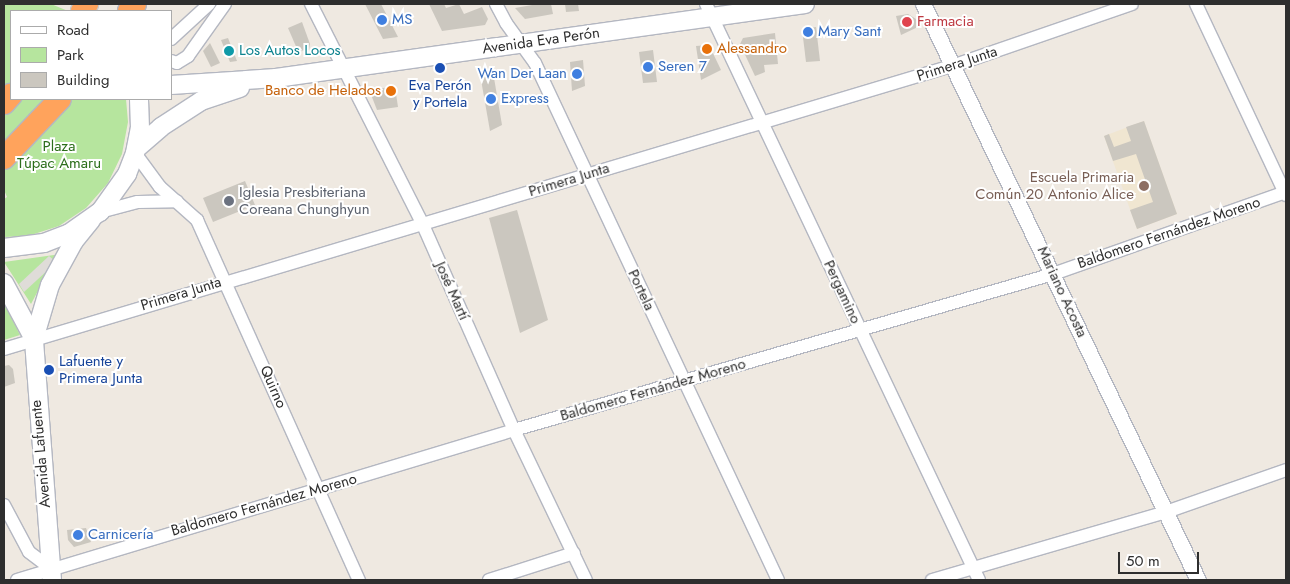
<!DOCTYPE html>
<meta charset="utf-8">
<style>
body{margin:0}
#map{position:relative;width:1290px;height:584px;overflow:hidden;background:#efe9e1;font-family:Jost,sans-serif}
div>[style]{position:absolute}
.education>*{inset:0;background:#f0e6d1}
.green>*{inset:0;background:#b6e59e}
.plaza>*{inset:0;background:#dfdcd8}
.building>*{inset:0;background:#cbc7bf}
.roads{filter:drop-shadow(1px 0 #b4b7c1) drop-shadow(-1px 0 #b4b7c1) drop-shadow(0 1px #b4b7c1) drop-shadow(0 -1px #b4b7c1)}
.minor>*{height:12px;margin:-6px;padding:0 6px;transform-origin:6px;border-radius:6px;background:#fff}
.tertiary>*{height:15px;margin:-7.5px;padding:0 7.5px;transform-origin:7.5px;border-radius:7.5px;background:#fff}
.secondary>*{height:18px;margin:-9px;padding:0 9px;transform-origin:9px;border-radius:9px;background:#fff}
.motorway>*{height:22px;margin:-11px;padding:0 11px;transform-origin:11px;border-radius:11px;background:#ffa35c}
.bridges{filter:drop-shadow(1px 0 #c9c9c9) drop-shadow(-1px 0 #c9c9c9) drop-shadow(0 1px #c9c9c9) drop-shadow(0 -1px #c9c9c9)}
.motorway-bridge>*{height:22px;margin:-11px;padding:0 11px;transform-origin:11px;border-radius:11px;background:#ffa35c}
.dots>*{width:14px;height:14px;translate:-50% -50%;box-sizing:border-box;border:2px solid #fff;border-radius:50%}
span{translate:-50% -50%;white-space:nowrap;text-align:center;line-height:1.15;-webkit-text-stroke:4px #fff;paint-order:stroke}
.shop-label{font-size:15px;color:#366cbe}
.left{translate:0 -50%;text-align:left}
.right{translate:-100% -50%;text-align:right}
.health-label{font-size:15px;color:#be3a42}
.street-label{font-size:15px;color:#2e2e2e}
.food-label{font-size:15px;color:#c56008}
.culture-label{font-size:15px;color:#0d838f}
.transit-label{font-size:15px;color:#164399}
.park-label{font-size:15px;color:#2c6e1b}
.education-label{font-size:15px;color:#785e54}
.worship-label{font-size:15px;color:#5b616d}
.frame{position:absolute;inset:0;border:5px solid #2e2e2e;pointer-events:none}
.legend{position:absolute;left:10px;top:10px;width:162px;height:90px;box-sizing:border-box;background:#fff;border:1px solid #ababab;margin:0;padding:6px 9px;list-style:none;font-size:15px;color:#2e2e2e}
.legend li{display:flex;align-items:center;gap:10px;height:25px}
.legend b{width:25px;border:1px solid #ababab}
.scale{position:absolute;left:1118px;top:552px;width:81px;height:22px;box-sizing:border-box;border:2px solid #2e2e2e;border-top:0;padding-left:6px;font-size:15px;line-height:18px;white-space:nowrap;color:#2e2e2e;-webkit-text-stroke:4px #fff;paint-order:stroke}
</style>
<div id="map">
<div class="education">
<i style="clip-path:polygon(1144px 121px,1177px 214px,1137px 229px,1104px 136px)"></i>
</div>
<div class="green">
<i style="clip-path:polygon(4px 4px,51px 4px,68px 11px,11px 11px,11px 99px,126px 99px,128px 122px,122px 154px,108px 183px,86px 208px,59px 226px,28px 236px,4px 237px,4px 199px,7px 197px,4px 190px)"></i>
<i style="clip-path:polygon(61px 254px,48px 272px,31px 304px,4px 262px)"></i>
<i style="clip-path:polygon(4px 301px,20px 335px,4px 340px)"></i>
</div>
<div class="plaza">
<i style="clip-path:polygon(49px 256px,55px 261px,50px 268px,24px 292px,19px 284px)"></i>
</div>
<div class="building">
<i style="clip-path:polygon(365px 4px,381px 4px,398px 37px,383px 39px)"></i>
<i style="clip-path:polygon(429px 4px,444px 4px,446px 8px,459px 4px,464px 14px,482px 7px,488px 19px,485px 25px,442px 31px)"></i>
<i style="clip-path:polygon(538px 4px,551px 4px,553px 14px,525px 19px,515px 8px)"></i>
<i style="clip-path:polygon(565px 4px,578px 4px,579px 11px,566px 12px)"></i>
<i style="clip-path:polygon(908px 14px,916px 19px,920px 26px,901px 35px,896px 16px)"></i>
<i style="clip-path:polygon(302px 22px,310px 44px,309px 50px,298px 51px,288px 28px)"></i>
<i style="clip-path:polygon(816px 27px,820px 61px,806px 62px,802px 29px)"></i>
<i style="clip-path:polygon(775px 33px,778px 64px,764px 65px,765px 72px,755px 76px,740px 44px,743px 38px)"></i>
<i style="clip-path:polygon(228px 38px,237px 61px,230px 62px,221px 40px)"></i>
<i style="clip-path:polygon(210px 43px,220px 63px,211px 67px,203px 51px)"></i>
<i style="clip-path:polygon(709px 45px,721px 70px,701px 80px,696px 46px)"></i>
<i style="clip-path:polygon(653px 50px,657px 82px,643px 83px,639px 52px)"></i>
<i style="clip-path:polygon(583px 60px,585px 86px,572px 91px,570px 62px)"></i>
<i style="clip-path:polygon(493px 72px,502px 125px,490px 131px,480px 74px)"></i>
<i style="clip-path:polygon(395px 87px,398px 107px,377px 110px,370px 92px,371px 89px)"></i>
<i style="clip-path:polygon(1144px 121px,1177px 214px,1137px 229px,1130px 210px,1153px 202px,1136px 154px,1113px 161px,1104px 136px,1109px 134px,1114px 147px,1131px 141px,1126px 127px)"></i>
<i style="clip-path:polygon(245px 181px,255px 205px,213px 222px,203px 198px)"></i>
<i style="clip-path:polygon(517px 210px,548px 320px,520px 333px,489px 218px)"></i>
<i style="clip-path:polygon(9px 365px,13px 369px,15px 383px,4px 387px,4px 366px)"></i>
<i style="clip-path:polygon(86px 528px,91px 542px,74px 547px,68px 540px,67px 530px)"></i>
</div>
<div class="roads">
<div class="minor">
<i style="left:311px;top:4px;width:248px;rotate:63.1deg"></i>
<i style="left:423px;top:225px;width:224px;rotate:66.1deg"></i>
<i style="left:514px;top:430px;width:166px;rotate:64.4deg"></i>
<i style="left:496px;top:4px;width:21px;rotate:62deg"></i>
<i style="left:506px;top:23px;width:49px;rotate:54.1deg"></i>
<i style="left:535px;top:63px;width:571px;rotate:64.83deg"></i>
<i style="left:706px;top:4px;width:637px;rotate:64.64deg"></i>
<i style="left:1196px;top:4px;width:211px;rotate:64.8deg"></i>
<i style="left:171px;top:39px;width:52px;rotate:-42.6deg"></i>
<i style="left:171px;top:61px;width:6px;rotate:18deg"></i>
<i style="left:177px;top:63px;width:13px;rotate:-32deg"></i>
<i style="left:188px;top:56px;width:64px;rotate:-54.6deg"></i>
<i style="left:135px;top:153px;width:42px;rotate:53.7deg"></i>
<i style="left:160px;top:187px;width:50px;rotate:41.7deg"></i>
<i style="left:197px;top:220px;width:395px;rotate:65.8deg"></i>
<i style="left:100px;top:212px;width:39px;rotate:-15deg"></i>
<i style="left:138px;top:202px;width:39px;rotate:-1deg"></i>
<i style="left:4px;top:349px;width:993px;rotate:-16.63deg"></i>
<i style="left:955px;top:65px;width:187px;rotate:-19deg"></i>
<i style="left:4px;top:505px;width:53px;rotate:62deg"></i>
<i style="left:29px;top:552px;width:26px;rotate:37deg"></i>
<i style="left:17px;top:580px;width:519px;rotate:-16.79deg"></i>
<i style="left:514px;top:430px;width:561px;rotate:-16.14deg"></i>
<i style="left:1053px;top:274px;width:247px;rotate:-19.4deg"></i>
<i style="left:489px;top:580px;width:89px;rotate:-17.6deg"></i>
<i style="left:932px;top:580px;width:244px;rotate:-16.2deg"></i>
<i style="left:1166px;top:512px;width:127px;rotate:-19.3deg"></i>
</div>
<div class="tertiary">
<i style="left:923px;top:4px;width:638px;rotate:64.48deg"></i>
</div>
<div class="secondary">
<i style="left:171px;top:85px;width:105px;rotate:-3.8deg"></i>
<i style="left:276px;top:78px;width:534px;rotate:-7.96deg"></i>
<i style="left:136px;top:149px;width:33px;rotate:-41deg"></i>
<i style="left:161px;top:127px;width:48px;rotate:-33deg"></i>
<i style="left:201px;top:101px;width:41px;rotate:-18.4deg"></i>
<i style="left:4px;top:248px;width:40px;rotate:-7.1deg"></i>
<i style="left:44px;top:243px;width:26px;rotate:-21deg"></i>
<i style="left:68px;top:234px;width:39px;rotate:-35deg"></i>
<i style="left:100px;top:212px;width:47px;rotate:-54.6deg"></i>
<i style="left:127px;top:174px;width:22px;rotate:-69deg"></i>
<i style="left:135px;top:153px;width:25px;rotate:-79deg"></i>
<i style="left:140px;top:128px;width:29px;rotate:-92deg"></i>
<i style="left:4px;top:283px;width:64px;rotate:61.8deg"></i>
<i style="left:52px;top:580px;width:242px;rotate:-94.3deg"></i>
<i style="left:34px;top:339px;width:56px;rotate:-73.5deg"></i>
<i style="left:50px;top:285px;width:50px;rotate:-61.4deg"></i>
<i style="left:74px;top:241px;width:27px;rotate:-51deg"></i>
</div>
<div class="motorway">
<i style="left:129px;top:11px;width:9px;rotate:-49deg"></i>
<i style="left:4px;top:103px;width:11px;rotate:-49deg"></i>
<i style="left:4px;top:158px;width:81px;rotate:-46.5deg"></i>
</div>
</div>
<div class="bridges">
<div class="motorway-bridge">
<i style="left:82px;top:11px;width:9px;rotate:-54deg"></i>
</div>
</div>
<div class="dots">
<i style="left:382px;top:20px;background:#3f7fe0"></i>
<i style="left:907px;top:22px;background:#e0444e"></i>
<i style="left:808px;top:32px;background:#3f7fe0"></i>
<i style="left:707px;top:49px;background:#e8710a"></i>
<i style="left:229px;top:51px;background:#0f9aa8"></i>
<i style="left:648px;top:67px;background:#3f7fe0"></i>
<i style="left:440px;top:68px;background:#1a4fb4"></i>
<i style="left:577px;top:74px;background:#3f7fe0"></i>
<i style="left:391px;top:91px;background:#e8710a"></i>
<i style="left:491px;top:99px;background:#3f7fe0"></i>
<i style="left:1144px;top:186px;background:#8d6e63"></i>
<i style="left:229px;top:201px;background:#6b7280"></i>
<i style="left:49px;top:370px;background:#1a4fb4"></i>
<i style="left:78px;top:535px;background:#3f7fe0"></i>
</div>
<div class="shop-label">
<span class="left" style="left:392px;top:20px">MS</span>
<span class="left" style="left:818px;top:32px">Mary Sant</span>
<span class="left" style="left:658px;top:67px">Seren 7</span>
<span class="right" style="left:567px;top:74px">Wan Der Laan</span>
<span class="left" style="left:501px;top:99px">Express</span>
<span class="left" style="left:88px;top:535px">Carnicería</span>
</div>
<div class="health-label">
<span class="left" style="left:917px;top:22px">Farmacia</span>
</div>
<div class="street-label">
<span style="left:541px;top:41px;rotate:-8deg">Avenida Eva Perón</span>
<span style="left:957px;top:64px;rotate:-18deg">Primera Junta</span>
<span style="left:569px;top:180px;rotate:-17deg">Primera Junta</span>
<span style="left:1169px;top:233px;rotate:-19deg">Baldomero Fernández Moreno</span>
<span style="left:641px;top:290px;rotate:65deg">Portela</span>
<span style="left:452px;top:291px;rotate:66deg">José Martí</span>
<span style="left:842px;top:292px;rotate:65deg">Pergamino</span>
<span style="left:1062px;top:292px;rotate:65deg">Mariano Acosta</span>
<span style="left:181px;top:294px;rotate:-17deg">Primera Junta</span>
<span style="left:273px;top:387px;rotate:66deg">Quirno</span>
<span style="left:653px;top:390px;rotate:-16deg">Baldomero Fernández Moreno</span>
<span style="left:41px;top:454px;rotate:-95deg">Avenida Lafuente</span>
<span style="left:264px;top:505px;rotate:-16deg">Baldomero Fernández Moreno</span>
</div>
<div class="food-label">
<span class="left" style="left:717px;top:49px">Alessandro</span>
<span class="right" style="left:381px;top:91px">Banco de Helados</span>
</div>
<div class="culture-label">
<span class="left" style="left:239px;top:51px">Los Autos Locos</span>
</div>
<div class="transit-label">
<span style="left:440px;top:94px">Eva Perón<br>y Portela</span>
<span class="left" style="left:59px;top:370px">Lafuente y<br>Primera Junta</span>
</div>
<div class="park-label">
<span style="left:59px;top:155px">Plaza<br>Túpac Amaru</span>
</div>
<div class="education-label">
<span class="right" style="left:1134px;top:186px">Escuela Primaria<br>Común 20 Antonio Alice</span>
</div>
<div class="worship-label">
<span class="left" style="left:239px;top:201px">Iglesia Presbiteriana<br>Coreana Chunghyun</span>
</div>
<div class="frame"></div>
<ul class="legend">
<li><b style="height:6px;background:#fff"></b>Road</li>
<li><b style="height:14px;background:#b6e59e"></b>Park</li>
<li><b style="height:14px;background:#cbc7bf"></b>Building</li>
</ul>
<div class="scale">50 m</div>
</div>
